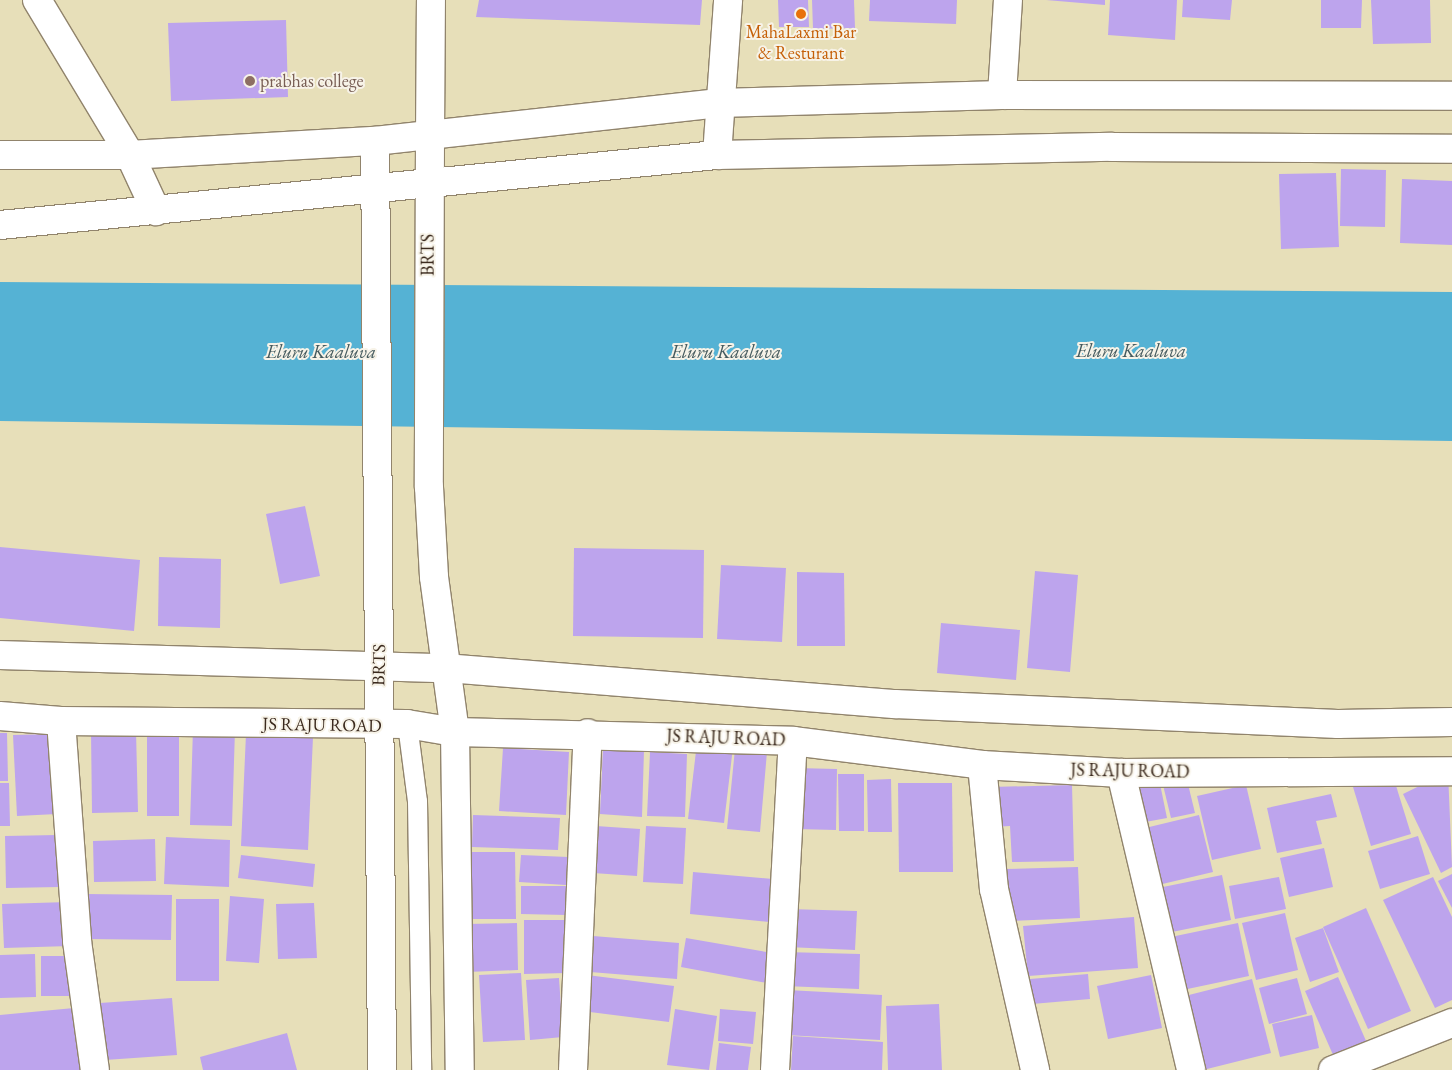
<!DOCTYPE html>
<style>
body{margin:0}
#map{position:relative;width:1452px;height:1070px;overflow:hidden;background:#e7dfb9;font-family:"EB Garamond",serif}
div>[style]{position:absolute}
.water>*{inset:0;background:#55b2d4}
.building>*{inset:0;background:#bda4ed}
.roads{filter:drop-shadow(1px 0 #91846c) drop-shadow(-1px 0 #91846c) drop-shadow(0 1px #91846c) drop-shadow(0 -1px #91846c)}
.lane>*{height:19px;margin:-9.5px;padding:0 9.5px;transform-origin:9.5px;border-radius:9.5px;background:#fff}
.street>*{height:28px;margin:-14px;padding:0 14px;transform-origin:14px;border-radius:14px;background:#fff}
.secondary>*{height:28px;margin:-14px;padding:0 14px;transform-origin:14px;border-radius:14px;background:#fff}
.primary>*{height:28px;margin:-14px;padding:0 14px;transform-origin:14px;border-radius:14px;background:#fff}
.dots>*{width:14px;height:14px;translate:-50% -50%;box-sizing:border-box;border:2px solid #f7f3e8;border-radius:50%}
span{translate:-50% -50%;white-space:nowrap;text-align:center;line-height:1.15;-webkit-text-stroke:4px #f7f3e8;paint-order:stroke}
.food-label{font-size:18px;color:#c56008}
.education-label{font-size:18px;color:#785e54}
.left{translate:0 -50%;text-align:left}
.street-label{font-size:18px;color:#3b2a1e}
.water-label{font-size:19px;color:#445a5e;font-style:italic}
</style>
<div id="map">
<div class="water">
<i style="clip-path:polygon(0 282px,1452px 292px,1452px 441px,0 421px)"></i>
</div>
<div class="building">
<i style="clip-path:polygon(479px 0,702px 0,700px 25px,476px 17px)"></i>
<i style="clip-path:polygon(778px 0,808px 0,809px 27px,779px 27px)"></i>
<i style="clip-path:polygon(812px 0,854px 0,855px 28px,813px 29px)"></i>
<i style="clip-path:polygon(870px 0,957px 0,956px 24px,869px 21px)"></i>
<i style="clip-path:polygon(1046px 0,1105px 0,1105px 5px)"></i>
<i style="clip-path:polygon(1110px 0,1177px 0,1175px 40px,1108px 35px)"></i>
<i style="clip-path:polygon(1183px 0,1232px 0,1230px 20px,1182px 17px)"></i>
<i style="clip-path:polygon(1321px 0,1362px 0,1361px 28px,1321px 28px)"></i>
<i style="clip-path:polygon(1371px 0,1430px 0,1431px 43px,1373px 44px)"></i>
<i style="clip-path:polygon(286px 20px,288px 97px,171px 101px,168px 23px)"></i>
<i style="clip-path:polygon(1341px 169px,1386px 170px,1385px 227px,1340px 226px)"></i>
<i style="clip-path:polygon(1336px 173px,1339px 247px,1281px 249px,1279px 174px)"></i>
<i style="clip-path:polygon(1402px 179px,1452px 181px,1452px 245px,1400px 243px)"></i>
<i style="clip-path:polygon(305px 506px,320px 576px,280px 584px,266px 514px)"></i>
<i style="clip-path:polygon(0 547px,140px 560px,134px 631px,0 618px)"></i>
<i style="clip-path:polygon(574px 548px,704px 550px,703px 638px,573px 636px)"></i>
<i style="clip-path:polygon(159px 557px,221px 559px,220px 628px,158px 626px)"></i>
<i style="clip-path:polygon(721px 565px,786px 568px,782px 642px,717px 639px)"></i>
<i style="clip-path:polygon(1035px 571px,1078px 575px,1070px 672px,1027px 668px)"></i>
<i style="clip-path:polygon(797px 572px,844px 573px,845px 646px,797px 646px)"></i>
<i style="clip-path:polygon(941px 623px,1020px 630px,1016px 680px,937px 673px)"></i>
<i style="clip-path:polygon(193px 728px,235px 729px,232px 826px,190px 825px)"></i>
<i style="clip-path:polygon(147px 730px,179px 730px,179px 816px,147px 816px)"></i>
<i style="clip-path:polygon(91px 731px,136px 731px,138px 812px,92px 813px)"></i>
<i style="clip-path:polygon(0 733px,7px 733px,8px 781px,0 781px)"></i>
<i style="clip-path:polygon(54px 734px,57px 814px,17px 816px,13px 735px)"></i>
<i style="clip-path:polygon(246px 734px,313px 737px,308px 850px,241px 846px)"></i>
<i style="clip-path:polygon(697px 743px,733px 747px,724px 823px,688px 819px)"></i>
<i style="clip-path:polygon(503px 748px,569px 752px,566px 815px,499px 811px)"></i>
<i style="clip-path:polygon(603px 748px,644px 750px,642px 817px,600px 814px)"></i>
<i style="clip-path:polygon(735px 749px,767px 752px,760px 832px,727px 829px)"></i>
<i style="clip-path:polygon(650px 752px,687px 754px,685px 817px,647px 816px)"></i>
<i style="clip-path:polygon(796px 768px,837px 769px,836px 830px,795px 829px)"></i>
<i style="clip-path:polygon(1448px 772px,1452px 867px,1441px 873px,1403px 794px)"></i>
<i style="clip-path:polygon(838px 774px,864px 774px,864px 831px,839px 831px)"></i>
<i style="clip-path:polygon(1393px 776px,1411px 834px,1371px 846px,1353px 787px)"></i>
<i style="clip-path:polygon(891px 779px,892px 832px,868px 832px,867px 780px)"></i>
<i style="clip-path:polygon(1159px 779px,1167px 818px,1140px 823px,1132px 784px)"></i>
<i style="clip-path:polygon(1187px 780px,1195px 813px,1171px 818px,1163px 785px)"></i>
<i style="clip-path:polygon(0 783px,9px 783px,10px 826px,0 826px)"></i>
<i style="clip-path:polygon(898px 783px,952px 783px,953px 872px,899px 872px)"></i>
<i style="clip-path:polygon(1072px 785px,1074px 861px,1012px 862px,1010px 826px,992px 827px,991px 787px)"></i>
<i style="clip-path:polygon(1246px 785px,1261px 849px,1212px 860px,1197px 796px)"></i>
<i style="clip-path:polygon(1331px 794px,1337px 817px,1316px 821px,1322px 844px,1277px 853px,1267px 808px)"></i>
<i style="clip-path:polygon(473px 815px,560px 818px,558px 850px,472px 847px)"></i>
<i style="clip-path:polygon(1199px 815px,1213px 872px,1154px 886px,1141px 829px)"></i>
<i style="clip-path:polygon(596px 826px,640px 829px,637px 876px,593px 873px)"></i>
<i style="clip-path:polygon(646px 826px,686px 828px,683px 884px,643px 882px)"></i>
<i style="clip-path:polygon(57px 835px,59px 887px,6px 888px,5px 836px)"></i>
<i style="clip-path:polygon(1418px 836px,1430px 874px,1380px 889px,1368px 851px)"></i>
<i style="clip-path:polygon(166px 837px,230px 840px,229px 887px,164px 884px)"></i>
<i style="clip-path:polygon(155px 839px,156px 881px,94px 882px,93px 841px)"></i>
<i style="clip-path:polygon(1324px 848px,1333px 887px,1289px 897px,1280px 858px)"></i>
<i style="clip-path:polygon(463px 852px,515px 852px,516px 919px,464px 919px)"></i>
<i style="clip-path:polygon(241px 855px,315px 864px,313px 887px,238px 878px)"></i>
<i style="clip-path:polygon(521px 855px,568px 857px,566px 885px,519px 882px)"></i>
<i style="clip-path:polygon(1078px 867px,1080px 918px,1007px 921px,1005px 869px)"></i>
<i style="clip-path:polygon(693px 872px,773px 879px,769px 922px,690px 914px)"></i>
<i style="clip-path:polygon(1452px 874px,1452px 908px,1438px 881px)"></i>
<i style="clip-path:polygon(1222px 875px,1231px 920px,1167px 933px,1158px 888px)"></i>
<i style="clip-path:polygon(1279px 877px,1286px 909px,1235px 919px,1229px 886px)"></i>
<i style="clip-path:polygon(1433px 877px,1452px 917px,1452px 1000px,1435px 1008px,1383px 900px)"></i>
<i style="clip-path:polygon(521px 886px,567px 886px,567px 915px,521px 914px)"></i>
<i style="clip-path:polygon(86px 894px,172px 895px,171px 940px,86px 939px)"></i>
<i style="clip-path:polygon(230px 896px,264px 899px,259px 963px,226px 961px)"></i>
<i style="clip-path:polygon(176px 899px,219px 899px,219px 981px,176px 981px)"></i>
<i style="clip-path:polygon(68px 902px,70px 946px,4px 948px,2px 904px)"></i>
<i style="clip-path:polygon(314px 903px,317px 958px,278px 959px,276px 904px)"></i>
<i style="clip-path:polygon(1366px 908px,1411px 1011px,1368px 1029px,1323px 927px)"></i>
<i style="clip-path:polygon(788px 909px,857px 911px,855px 950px,787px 947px)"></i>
<i style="clip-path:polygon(1285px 913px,1298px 970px,1256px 980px,1242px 923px)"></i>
<i style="clip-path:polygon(1134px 917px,1138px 968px,1028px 976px,1023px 926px)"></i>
<i style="clip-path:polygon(524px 920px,567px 920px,567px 973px,524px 974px)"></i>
<i style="clip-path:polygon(517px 923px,518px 970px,467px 972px,465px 924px)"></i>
<i style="clip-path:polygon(1238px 923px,1249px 976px,1178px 991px,1166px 938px)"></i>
<i style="clip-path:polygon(1323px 928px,1339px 972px,1310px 982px,1295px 938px)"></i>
<i style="clip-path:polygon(593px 936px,679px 943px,677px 979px,590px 972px)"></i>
<i style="clip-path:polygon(686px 938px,772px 953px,767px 983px,681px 967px)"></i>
<i style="clip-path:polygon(785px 952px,860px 954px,859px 989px,784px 986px)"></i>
<i style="clip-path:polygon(35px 954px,36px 997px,0 998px,0 955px)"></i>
<i style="clip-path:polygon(41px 956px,75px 956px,76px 996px,41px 996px)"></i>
<i style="clip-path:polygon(521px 973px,525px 1040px,483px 1042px,479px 975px)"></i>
<i style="clip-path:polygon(1088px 974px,1090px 999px,1032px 1004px,1030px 979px)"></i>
<i style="clip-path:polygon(587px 975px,674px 986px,669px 1022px,582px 1011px)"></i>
<i style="clip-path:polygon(1151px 975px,1162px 1028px,1108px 1039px,1097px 986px)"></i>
<i style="clip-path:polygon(1338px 977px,1370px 1050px,1337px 1064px,1305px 991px)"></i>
<i style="clip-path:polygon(559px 978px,563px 1037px,530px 1040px,526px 980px)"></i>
<i style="clip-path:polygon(1297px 978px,1307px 1014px,1269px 1024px,1259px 988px)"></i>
<i style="clip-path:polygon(1252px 979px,1271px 1053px,1203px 1070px,1181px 997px)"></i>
<i style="clip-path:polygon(787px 990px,882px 995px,880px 1040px,785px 1035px)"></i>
<i style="clip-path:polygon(172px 998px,177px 1055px,105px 1060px,100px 1003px)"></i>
<i style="clip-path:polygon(939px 1004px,942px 1070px,888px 1070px,886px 1006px)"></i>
<i style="clip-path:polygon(74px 1008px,80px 1070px,0 1070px,0 1015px)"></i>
<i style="clip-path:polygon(675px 1009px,717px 1016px,709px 1070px,667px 1065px)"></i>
<i style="clip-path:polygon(720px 1009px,756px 1012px,753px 1044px,718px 1041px)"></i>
<i style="clip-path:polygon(1312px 1015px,1319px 1048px,1280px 1057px,1272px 1024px)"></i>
<i style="clip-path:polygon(287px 1033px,297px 1070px,203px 1070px,200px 1057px)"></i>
<i style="clip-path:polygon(793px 1036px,883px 1042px,882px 1070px,791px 1070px)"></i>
<i style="clip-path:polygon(719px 1043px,751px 1047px,748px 1070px,716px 1070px)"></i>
</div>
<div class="roads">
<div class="lane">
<i style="left:407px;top:724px;width:78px;rotate:82.6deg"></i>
<i style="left:417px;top:801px;width:269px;rotate:89.1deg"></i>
</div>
<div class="street">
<i style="left:37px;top:0;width:181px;rotate:59deg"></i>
<i style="left:130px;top:155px;width:62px;rotate:65.1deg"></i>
<i style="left:1002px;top:95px;width:95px;rotate:-86.4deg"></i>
<i style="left:430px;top:137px;width:137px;rotate:-89.6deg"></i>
<i style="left:61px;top:721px;width:221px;rotate:85.8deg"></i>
<i style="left:77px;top:941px;width:130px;rotate:82.1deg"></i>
<i style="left:982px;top:765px;width:125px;rotate:84.5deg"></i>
<i style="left:994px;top:889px;width:186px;rotate:77.2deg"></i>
<i style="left:1121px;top:773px;width:305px;rotate:76.7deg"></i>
<i style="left:573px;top:1070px;width:337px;rotate:-87.5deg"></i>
<i style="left:775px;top:1070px;width:329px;rotate:-86.9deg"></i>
<i style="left:1333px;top:1070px;width:128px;rotate:-21.6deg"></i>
</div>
<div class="secondary">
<i style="left:717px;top:155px;width:155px;rotate:-85.9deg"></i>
</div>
<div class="primary">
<i style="left:430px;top:137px;width:350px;rotate:90.2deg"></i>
<i style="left:429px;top:487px;width:90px;rotate:86.8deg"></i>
<i style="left:434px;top:577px;width:156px;rotate:82.3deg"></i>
<i style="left:455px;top:732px;width:338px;rotate:89.2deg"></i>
<i style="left:375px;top:141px;width:929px;rotate:89.57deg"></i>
<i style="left:0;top:155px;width:130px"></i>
<i style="left:130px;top:155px;width:245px;rotate:-3.3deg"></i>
<i style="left:375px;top:141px;width:346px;rotate:-6.3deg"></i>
<i style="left:719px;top:103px;width:283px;rotate:-1.6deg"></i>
<i style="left:1002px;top:95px;width:450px;rotate:0.1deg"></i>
<i style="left:0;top:225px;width:720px;rotate:-5.58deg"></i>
<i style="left:717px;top:155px;width:395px;rotate:-1.2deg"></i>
<i style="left:1112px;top:147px;width:340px;rotate:0.3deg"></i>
<i style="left:0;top:655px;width:446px;rotate:1.7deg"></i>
<i style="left:446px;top:668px;width:450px;rotate:4.6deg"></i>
<i style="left:895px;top:704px;width:443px;rotate:2.6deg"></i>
<i style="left:1338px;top:724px;width:114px;rotate:-1deg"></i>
<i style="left:0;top:716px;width:61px;rotate:4.7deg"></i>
<i style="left:61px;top:721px;width:346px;rotate:0.5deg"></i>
<i style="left:407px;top:724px;width:49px;rotate:9.5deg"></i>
<i style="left:455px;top:732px;width:338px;rotate:1.5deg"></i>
<i style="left:793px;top:741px;width:191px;rotate:7.2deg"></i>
<i style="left:982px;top:765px;width:139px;rotate:3.3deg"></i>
<i style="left:1121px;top:773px;width:331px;rotate:-0.3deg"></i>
</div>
</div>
<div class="dots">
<i style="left:801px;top:14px;background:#e8710a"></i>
<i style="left:250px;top:81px;background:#8d6e63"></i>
</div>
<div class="food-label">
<span style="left:801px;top:43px">MahaLaxmi Bar<br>&amp; Resturant</span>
</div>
<div class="education-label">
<span class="left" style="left:260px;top:81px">prabhas college</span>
</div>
<div class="street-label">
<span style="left:428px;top:255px;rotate:-90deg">BRTS</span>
<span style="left:379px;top:665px;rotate:-89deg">BRTS</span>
<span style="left:322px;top:725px;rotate:1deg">JS RAJU ROAD</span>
<span style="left:726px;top:738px;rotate:2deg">JS RAJU ROAD</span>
<span style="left:1130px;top:771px;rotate:1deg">JS RAJU ROAD</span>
</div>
<div class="water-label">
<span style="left:1131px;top:351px">Eluru Kaaluva</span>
<span style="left:321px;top:352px">Eluru Kaaluva</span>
<span style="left:726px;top:352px">Eluru Kaaluva</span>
</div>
</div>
